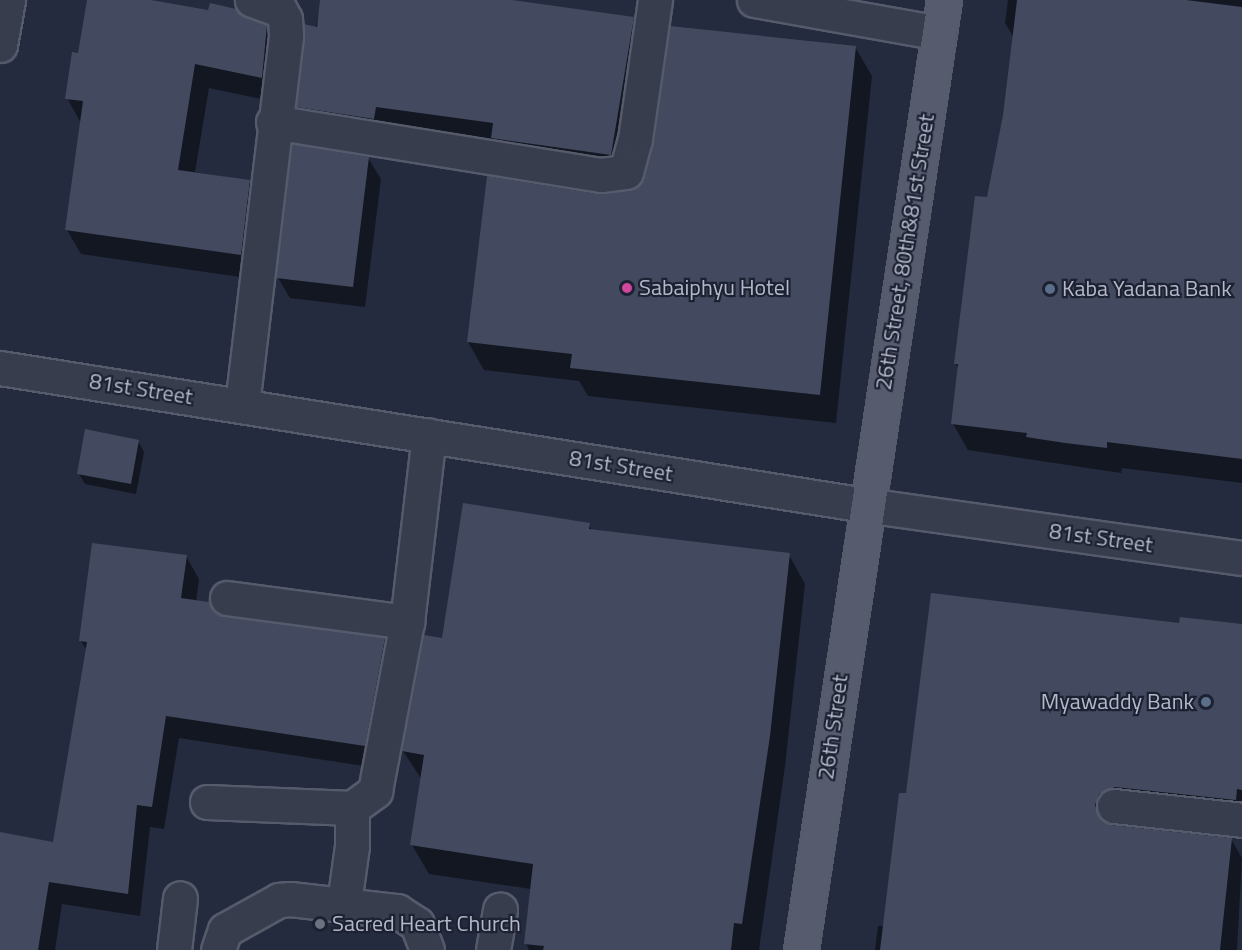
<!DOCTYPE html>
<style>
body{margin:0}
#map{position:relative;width:1242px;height:950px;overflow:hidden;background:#242b3e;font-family:"Titillium Web",sans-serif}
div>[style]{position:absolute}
.shadow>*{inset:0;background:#0007}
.building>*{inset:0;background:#434a60}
.roads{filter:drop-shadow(2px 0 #565b6c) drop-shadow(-2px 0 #565b6c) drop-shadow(0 2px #565b6c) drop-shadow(0 -2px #565b6c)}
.minor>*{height:33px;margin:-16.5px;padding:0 16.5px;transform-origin:16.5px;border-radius:16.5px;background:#383d4e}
.major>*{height:33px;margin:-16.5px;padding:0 16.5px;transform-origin:16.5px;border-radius:16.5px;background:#565c6e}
.dots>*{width:16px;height:16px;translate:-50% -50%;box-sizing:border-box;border:3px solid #1d2233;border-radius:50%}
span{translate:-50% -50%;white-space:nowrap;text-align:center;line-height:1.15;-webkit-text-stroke:4.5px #1d2233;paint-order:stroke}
.street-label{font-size:22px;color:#b4b8c9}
.poi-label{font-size:22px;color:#b4b8c9}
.left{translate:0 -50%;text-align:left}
.right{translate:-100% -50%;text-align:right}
</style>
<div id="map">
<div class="shadow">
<i style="clip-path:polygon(89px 0,142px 0,244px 19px,266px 26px,280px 51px,275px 102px,209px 88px,195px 172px,249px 181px,263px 206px,254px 279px,81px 254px,67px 230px,81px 123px,67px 98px,80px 55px)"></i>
<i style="clip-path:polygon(322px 0,501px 0,633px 18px,653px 53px,631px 189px,639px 188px,855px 47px,872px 76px,836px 423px,588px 396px,579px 381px,484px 370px,468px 342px,598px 195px,628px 189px,318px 142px,298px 106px)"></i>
<i style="clip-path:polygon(1008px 0,1242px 0,1242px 483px,1122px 468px,1121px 473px,968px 450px,953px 424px,959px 370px,956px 364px,1004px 115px,1014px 38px,1005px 23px)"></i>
<i style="clip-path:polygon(368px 158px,381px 179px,365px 307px,290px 298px,278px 278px)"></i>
<i style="clip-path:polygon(138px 441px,144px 452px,136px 494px,85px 484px,79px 474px)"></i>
<i style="clip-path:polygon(589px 524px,592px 531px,789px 555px,805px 584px,785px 766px,759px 950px,529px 950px,526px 943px,531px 889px,429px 874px,412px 845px,422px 780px,403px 751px,444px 639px)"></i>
<i style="clip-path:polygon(186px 556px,199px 579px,196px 602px,224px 618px,384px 639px,397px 663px,377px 768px,179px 738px,164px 829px,150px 827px,140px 916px,62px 904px,55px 950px,0 950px,0 834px,55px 844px,87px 651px,81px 641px)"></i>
<i style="clip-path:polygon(1180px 624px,1242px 625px,1242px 825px,1113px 822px,1113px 826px,1231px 839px,1242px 858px,1237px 950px,875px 950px,878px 926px,885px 926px,907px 795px)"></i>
</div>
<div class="building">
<i style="clip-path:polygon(87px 0,151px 0,208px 10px,210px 3px,236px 9px,245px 17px,267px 25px,262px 78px,195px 64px,178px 170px,250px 180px,241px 255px,65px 230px,83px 101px,65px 99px,72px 52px,78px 53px)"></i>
<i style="clip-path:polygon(320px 0,512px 0,634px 17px,611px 155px,491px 138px,493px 123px,376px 107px,374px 119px,296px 107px,304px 24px,317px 27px)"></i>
<i style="clip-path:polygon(1017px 0,1186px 0,1242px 7px,1242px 459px,1107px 442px,1107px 448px,1065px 443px,1026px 437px,1027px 433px,951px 424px,958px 364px,954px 364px,975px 196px,987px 197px,1003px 115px)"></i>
<i style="clip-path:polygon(670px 26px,856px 46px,820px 395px,570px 368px,572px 354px,467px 342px,487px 176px,598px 194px,638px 187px,654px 142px)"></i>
<i style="clip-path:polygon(292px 144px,369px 157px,353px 287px,276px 278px)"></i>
<i style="clip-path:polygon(85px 429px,139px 440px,131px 484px,77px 474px)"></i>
<i style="clip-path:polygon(463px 503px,590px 523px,589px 529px,790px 553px,770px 736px,742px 924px,734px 923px,731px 950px,543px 950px,544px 946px,524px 944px,533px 864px,410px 845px,424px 755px,402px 751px,424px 635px,442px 638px)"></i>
<i style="clip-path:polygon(92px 543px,187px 555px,181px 598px,209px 602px,215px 612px,224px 616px,385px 638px,365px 746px,166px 716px,152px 807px,137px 805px,128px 894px,49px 882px,38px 950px,0 950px,0 832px,53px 842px,87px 642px,79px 641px)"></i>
<i style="clip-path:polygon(931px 593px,1179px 623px,1180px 617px,1242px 624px,1242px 790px,1237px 789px,1236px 800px,1115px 787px,1099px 794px,1095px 805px,1102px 821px,1111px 825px,1232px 838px,1220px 950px,880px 950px,899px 793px,906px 793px)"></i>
</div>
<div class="roads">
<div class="minor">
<i style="left:754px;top:0;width:188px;rotate:10.1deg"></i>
<i style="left:0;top:45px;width:46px;rotate:-79.9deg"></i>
<i style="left:273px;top:122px;width:332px;rotate:9.2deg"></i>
<i style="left:601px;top:175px;width:25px;rotate:-7deg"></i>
<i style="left:626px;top:172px;width:34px;rotate:-75deg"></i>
<i style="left:635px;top:139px;width:140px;rotate:-81.8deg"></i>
<i style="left:0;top:368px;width:876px;rotate:9deg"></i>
<i style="left:865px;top:505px;width:381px;rotate:8deg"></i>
<i style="left:242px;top:405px;width:372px;rotate:-83.2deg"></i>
<i style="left:286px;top:36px;width:17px;rotate:-93deg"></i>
<i style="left:285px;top:19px;width:10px;rotate:-119deg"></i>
<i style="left:280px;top:10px;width:30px;rotate:-160deg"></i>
<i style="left:227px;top:598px;width:182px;rotate:7.6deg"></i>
<i style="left:207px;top:802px;width:145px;rotate:2.4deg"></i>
<i style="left:352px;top:808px;width:29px;rotate:-36deg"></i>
<i style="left:375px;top:791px;width:172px;rotate:-79.3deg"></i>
<i style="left:407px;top:622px;width:188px;rotate:-83.3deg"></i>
<i style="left:1114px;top:806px;width:129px;rotate:6.2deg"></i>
<i style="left:344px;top:903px;width:58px;rotate:-82deg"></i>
<i style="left:352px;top:846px;width:38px;rotate:-90deg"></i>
<i style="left:174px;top:950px;width:52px;rotate:-83.4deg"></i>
<i style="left:218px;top:950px;width:21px;rotate:-71deg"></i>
<i style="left:225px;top:930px;width:62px;rotate:-29.1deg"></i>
<i style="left:279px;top:900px;width:11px;rotate:-5deg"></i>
<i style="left:290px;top:899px;width:108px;rotate:6.4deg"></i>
<i style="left:397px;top:911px;width:24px;rotate:33deg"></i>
<i style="left:417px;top:924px;width:28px;rotate:69deg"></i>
<i style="left:493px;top:950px;width:41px;rotate:-80.1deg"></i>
</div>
<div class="major">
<i style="left:801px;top:950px;width:961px;rotate:-81.44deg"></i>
</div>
</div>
<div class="dots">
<i style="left:627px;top:288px;background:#d1479c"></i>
<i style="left:1050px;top:289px;background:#5c6f8a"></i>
<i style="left:1206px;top:702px;background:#5c6f8a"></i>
<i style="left:320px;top:924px;background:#6b7280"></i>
</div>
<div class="street-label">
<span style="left:905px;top:252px;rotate:-81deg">26th Street, 80th&amp;81st Street</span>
<span style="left:141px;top:389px;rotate:9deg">81st Street</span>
<span style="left:621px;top:466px;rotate:9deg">81st Street</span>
<span style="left:1101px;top:538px;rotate:8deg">81st Street</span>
<span style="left:833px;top:727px;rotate:-82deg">26th Street</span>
</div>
<div class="poi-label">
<span class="left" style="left:639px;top:288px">Sabaiphyu Hotel</span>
<span class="left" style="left:1062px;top:289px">Kaba Yadana Bank</span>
<span class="right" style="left:1194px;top:702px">Myawaddy Bank</span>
<span class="left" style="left:332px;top:924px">Sacred Heart Church</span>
</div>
</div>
